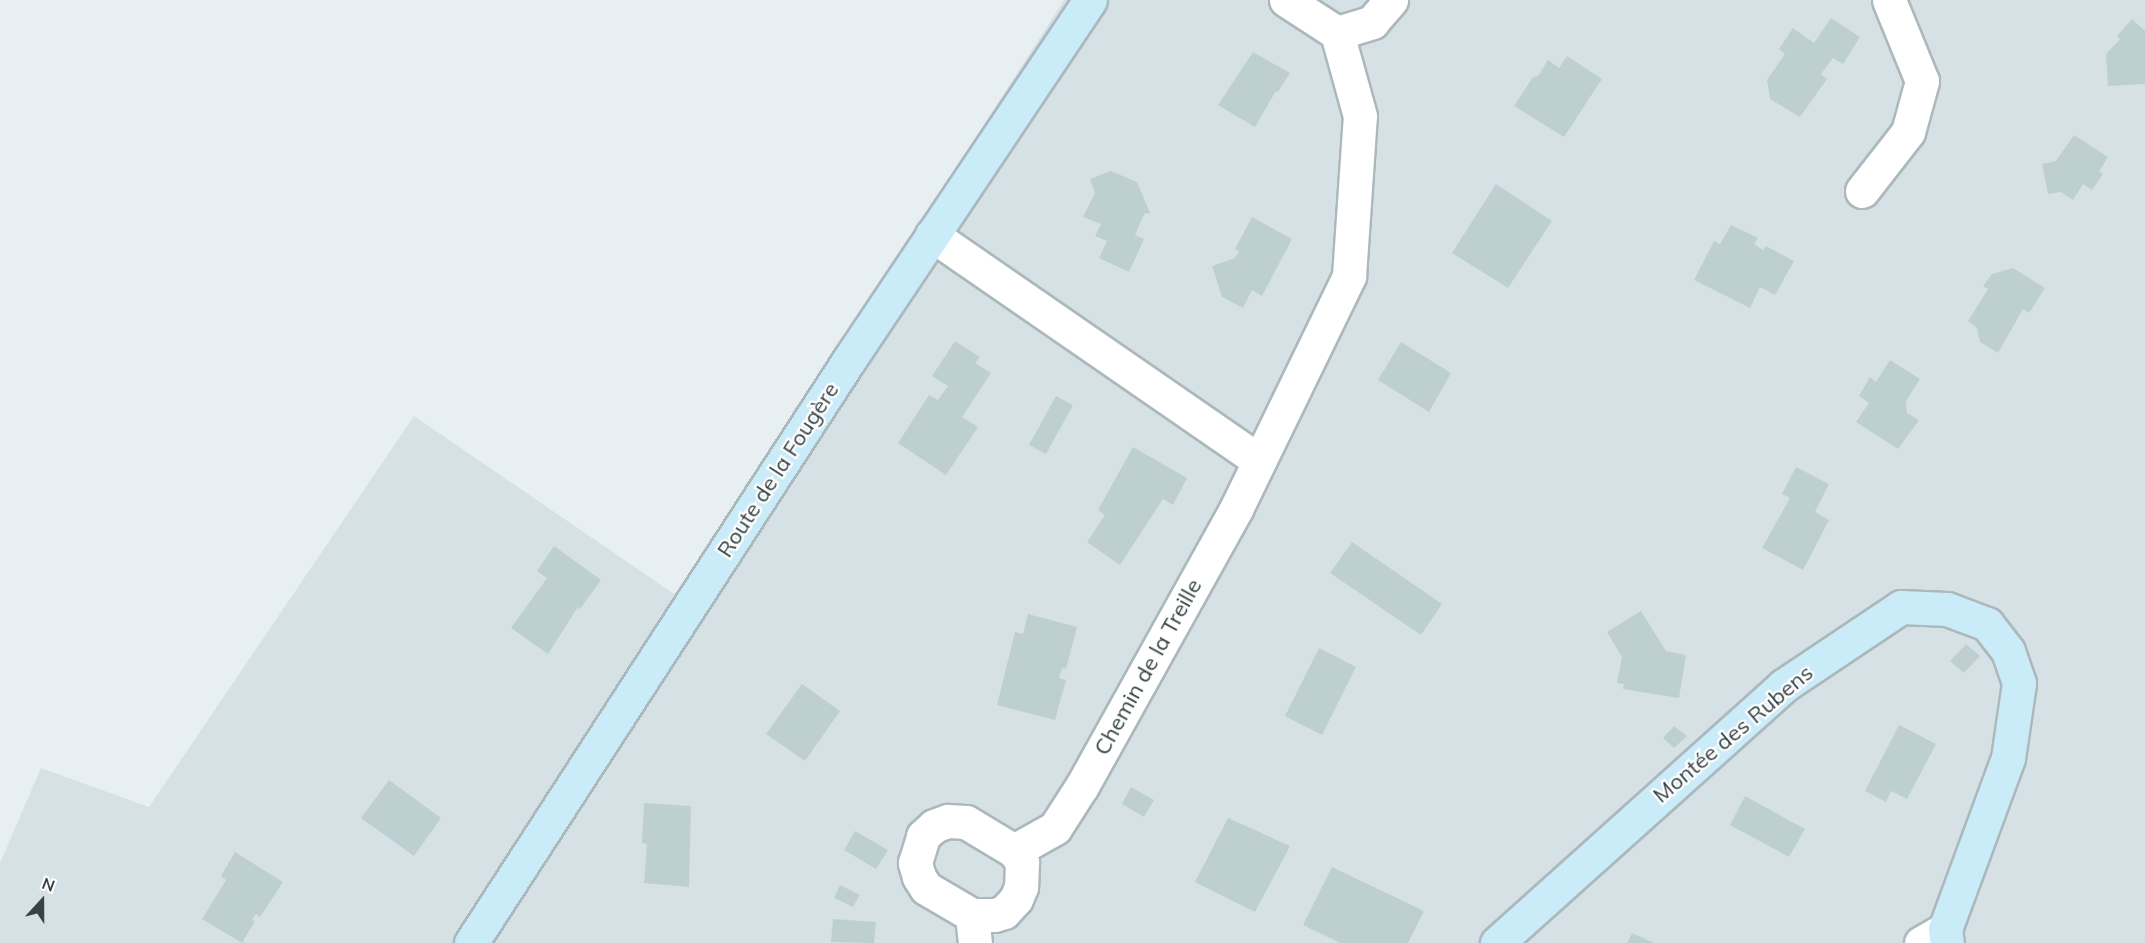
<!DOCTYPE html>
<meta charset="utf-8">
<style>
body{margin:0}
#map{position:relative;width:2145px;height:943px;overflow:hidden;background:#e7eff2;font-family:Mulish,sans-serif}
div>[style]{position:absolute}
.residential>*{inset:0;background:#d6e1e5}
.building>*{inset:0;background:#becfd2}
.roads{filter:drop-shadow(2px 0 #abb8bc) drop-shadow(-2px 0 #abb8bc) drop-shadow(0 2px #abb8bc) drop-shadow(0 -2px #abb8bc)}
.street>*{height:33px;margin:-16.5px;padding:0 16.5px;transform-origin:16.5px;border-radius:16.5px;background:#fff}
.secondary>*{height:33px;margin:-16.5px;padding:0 16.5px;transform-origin:16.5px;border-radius:16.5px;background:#caebf8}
span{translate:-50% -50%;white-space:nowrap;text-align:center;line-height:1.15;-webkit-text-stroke:4.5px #fff;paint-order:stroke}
.street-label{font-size:22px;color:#374244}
.north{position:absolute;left:12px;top:871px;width:60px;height:60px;-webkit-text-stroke:4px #fff;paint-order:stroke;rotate:21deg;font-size:16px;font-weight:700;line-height:24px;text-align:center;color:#374244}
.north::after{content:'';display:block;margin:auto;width:21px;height:27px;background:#374244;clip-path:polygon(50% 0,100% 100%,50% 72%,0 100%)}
</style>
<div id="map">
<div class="residential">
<i style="clip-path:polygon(1064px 0,2145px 0,2145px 943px,0 943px,0 863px,41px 768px,149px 807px,414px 416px,680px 598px)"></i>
</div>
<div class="building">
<i style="clip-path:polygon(1831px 18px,1860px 37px,1843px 64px,1833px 58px,1821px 74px,1827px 79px,1800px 117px,1770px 99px,1767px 80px,1785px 54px,1779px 49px,1793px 28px,1814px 43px)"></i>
<i style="clip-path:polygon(2132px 19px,2145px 31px,2145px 84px,2108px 86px,2106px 54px,2120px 39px,2117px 36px)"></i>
<i style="clip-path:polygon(1253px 52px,1290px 73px,1278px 92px,1276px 91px,1255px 127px,1218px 105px)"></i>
<i style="clip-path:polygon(1567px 56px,1602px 79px,1564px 137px,1514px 106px,1533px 77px,1538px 76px,1548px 60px,1559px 68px)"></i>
<i style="clip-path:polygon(2074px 135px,2108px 157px,2099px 172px,2103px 174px,2092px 190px,2083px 184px,2073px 200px,2061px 192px,2048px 194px,2042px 164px,2056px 161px)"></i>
<i style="clip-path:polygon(1111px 171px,1137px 182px,1150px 213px,1144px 214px,1135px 235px,1144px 239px,1129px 272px,1099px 258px,1107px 241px,1095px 236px,1101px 224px,1083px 217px,1095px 193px,1090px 179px)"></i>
<i style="clip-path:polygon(1496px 184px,1552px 221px,1508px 288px,1452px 253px)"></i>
<i style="clip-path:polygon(1252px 217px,1292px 239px,1262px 296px,1252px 290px,1243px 308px,1222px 297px,1212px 266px,1235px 258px,1239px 251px,1235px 249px)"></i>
<i style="clip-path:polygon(1731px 225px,1758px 238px,1754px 244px,1763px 250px,1766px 246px,1794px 261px,1775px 295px,1760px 287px,1750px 308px,1694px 280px,1714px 241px,1720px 244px)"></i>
<i style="clip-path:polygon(2013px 268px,2045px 288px,2029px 313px,2023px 309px,1998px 353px,1980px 342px,1977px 328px,1968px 321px,1988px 289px,1983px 286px,1992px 274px)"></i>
<i style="clip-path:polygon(955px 341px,980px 357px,975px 363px,991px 373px,962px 417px,978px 427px,946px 475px,898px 443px,929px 395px,938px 400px,948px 386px,932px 376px)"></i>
<i style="clip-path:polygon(1401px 342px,1451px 373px,1429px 412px,1378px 380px)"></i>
<i style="clip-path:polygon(1890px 360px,1920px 379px,1906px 401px,1907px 413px,1919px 420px,1898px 449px,1856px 422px,1869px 403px,1859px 396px,1870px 377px,1876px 382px)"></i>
<i style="clip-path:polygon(1056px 396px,1073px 405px,1046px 454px,1029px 445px)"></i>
<i style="clip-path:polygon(1133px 447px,1187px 478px,1173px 505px,1163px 499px,1120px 565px,1087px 542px,1105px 515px,1098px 510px)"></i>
<i style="clip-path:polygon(1796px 467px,1829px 484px,1815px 512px,1829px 520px,1803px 570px,1762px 548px,1790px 498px,1782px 494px)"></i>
<i style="clip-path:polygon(1352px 542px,1442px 604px,1421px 635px,1330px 573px)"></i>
<i style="clip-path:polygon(554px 546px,601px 580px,580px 609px,578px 607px,548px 654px,511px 628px,547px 578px,537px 571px)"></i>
<i style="clip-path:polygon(1641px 611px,1666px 651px,1686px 655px,1679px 698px,1623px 689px,1624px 684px,1617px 683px,1622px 657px,1607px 632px)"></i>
<i style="clip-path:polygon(1028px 614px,1077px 627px,1066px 669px,1062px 668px,1059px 678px,1066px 680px,1055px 720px,997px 705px,1015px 632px,1023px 634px)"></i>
<i style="clip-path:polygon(1966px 644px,1980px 656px,1964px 673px,1950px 661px)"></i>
<i style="clip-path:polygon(1319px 648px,1356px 667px,1322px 735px,1285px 716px)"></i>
<i style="clip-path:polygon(802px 684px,840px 711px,805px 761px,766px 734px)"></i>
<i style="clip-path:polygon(1899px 725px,1936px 744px,1907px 799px,1891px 791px,1886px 802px,1865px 791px)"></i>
<i style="clip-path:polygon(1674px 726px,1687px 736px,1674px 748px,1663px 738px)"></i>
<i style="clip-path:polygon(389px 780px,441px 818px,414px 856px,361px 818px)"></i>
<i style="clip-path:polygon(1131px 787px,1154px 800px,1144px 817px,1122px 804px)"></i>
<i style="clip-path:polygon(1745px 796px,1805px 829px,1789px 857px,1730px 825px)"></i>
<i style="clip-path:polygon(644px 803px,691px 806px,689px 887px,644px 883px,647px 844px,642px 843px)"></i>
<i style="clip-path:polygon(1228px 818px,1290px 846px,1255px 912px,1195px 882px)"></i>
<i style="clip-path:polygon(855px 831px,888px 850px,876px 869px,844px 850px)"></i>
<i style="clip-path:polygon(235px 852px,283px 882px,260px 917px,256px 914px,252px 920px,255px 921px,242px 943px,202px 919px,226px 880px,221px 876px)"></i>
<i style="clip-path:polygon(1332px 867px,1424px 911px,1408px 943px,1340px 943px,1303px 925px)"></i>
<i style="clip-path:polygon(840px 885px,860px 895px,853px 907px,834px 898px)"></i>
<i style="clip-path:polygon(833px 919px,876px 922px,874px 943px,831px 942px)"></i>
<i style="clip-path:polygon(1632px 933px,1654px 943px,1627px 943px)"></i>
</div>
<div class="roads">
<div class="street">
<i style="left:1286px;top:0;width:61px;rotate:32.9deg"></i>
<i style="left:1337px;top:33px;width:37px;rotate:-17deg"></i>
<i style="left:1372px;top:22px;width:29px;rotate:-49deg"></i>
<i style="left:1862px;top:191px;width:75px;rotate:-52.1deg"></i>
<i style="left:1908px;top:132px;width:53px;rotate:-74.6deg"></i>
<i style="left:1922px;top:81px;width:87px;rotate:-112.2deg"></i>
<i style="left:932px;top:235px;width:397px;rotate:34.6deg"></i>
<i style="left:948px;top:821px;width:18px;rotate:3deg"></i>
<i style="left:966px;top:822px;width:56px;rotate:31.1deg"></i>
<i style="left:1014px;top:851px;width:14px;rotate:54deg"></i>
<i style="left:1022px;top:862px;width:25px;rotate:92deg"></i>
<i style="left:1021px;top:887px;width:13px;rotate:113deg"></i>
<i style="left:1016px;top:899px;width:18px;rotate:133deg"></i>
<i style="left:1004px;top:912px;width:10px;rotate:163deg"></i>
<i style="left:994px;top:915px;width:22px;rotate:180deg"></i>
<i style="left:972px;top:915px;width:53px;rotate:-149.6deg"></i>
<i style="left:926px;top:888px;width:13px;rotate:-122deg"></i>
<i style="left:919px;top:877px;width:15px;rotate:-106deg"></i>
<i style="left:915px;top:863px;width:28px;rotate:-73deg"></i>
<i style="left:923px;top:836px;width:15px;rotate:-42deg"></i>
<i style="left:934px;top:826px;width:15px;rotate:-20deg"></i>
<i style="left:1014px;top:851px;width:47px;rotate:-29.3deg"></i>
<i style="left:1055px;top:828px;width:50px;rotate:-57.3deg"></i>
<i style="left:1082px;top:786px;width:317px;rotate:-60.9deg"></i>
<i style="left:1236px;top:509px;width:259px;rotate:-64.1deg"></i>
<i style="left:1349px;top:276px;width:160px;rotate:-86.1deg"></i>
<i style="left:1360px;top:116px;width:86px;rotate:-105.5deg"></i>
<i style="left:972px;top:915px;width:28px;rotate:84deg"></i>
<i style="left:1921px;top:943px;width:28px;rotate:-30deg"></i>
</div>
<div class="secondary">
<i style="left:471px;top:943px;width:695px;rotate:-57.04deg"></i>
<i style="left:849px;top:360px;width:433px;rotate:-56.2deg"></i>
<i style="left:1497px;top:943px;width:385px;rotate:-41.9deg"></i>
<i style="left:1783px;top:686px;width:142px;rotate:-33.8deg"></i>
<i style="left:1901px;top:607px;width:46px;rotate:2.5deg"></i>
<i style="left:1947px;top:609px;width:43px;rotate:20.6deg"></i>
<i style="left:1987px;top:624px;width:34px;rotate:52deg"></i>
<i style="left:2008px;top:651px;width:34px;rotate:71deg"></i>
<i style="left:2019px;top:683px;width:76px;rotate:98.3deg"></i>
<i style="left:2008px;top:758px;width:182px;rotate:110.2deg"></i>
<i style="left:1945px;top:929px;width:14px;rotate:82deg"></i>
</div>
</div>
<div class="street-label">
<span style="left:778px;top:470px;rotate:-57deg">Route de la Fougère</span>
<span style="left:1148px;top:667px;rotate:-61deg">Chemin de la Treille</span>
<span style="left:1733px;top:734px;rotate:-40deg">Montée des Rubens</span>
</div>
<div class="north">N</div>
</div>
